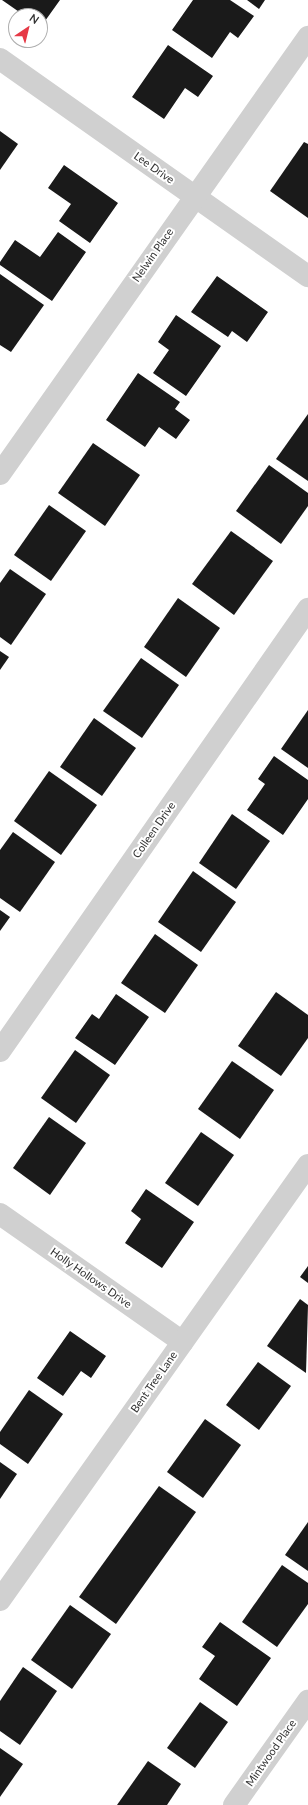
<!DOCTYPE html>
<style>
body{margin:0}
#map{position:relative;width:308px;height:1805px;overflow:hidden;background:#fff;font-family:Lato,sans-serif}
div>[style]{position:absolute}
.building>*{inset:0;background:#1a1a1a}
.minor>*{height:22px;margin:-11px;padding:0 11px;transform-origin:11px;border-radius:11px;background:#d0d0d0}
span{translate:-50% -50%;white-space:nowrap;text-align:center;line-height:1.15;-webkit-text-stroke:4px #fff;paint-order:stroke}
.street-label{font-size:11px;color:#333}
.north{position:absolute;left:8px;top:8px;width:40px;height:40px;box-sizing:border-box;background:#fff;border:1px solid #adadad;border-radius:50%;rotate:35deg;font-size:11px;font-weight:700;line-height:16px;text-align:center;color:#333}
.north::after{content:'';display:block;margin:auto;width:14px;height:18px;background:#e63946;clip-path:polygon(50% 0,100% 100%,50% 72%,0 100%)}
</style>
<div id="map">
<div class="building">
<i style="clip-path:polygon(2px 0,60px 0,40px 28px,40px 16px,25px 16px)"></i>
<i style="clip-path:polygon(193px 0,230px 0,254px 16px,238px 38px,230px 32px,212px 58px,172px 30px)"></i>
<i style="clip-path:polygon(247px 0,265px 0,259px 9px)"></i>
<i style="clip-path:polygon(168px 45px,213px 76px,198px 97px,185px 88px,164px 119px,132px 97px)"></i>
<i style="clip-path:polygon(0 131px,18px 144px,0 170px)"></i>
<i style="clip-path:polygon(304px 142px,308px 144px,308px 218px,270px 191px)"></i>
<i style="clip-path:polygon(64px 165px,118px 203px,90px 243px,59px 221px,71px 204px,48px 188px)"></i>
<i style="clip-path:polygon(58px 232px,86px 252px,52px 301px,0 265px,0 262px,15px 240px,40px 257px)"></i>
<i style="clip-path:polygon(0 274px,44px 305px,11px 352px,0 345px)"></i>
<i style="clip-path:polygon(217px 276px,268px 312px,247px 342px,232px 331px,228px 337px,191px 312px)"></i>
<i style="clip-path:polygon(176px 315px,221px 346px,186px 396px,153px 373px,169px 350px,158px 342px)"></i>
<i style="clip-path:polygon(138px 373px,180px 402px,175px 409px,190px 420px,176px 439px,159px 427px,145px 447px,106px 420px)"></i>
<i style="clip-path:polygon(308px 414px,308px 481px,276px 459px)"></i>
<i style="clip-path:polygon(93px 443px,140px 475px,105px 526px,58px 493px)"></i>
<i style="clip-path:polygon(269px 465px,308px 493px,308px 506px,281px 544px,236px 511px)"></i>
<i style="clip-path:polygon(49px 505px,86px 531px,51px 581px,14px 555px)"></i>
<i style="clip-path:polygon(231px 531px,273px 561px,234px 615px,192px 584px)"></i>
<i style="clip-path:polygon(10px 569px,46px 594px,11px 645px,0 637px,0 583px)"></i>
<i style="clip-path:polygon(178px 598px,220px 628px,186px 677px,144px 647px)"></i>
<i style="clip-path:polygon(0 651px,9px 657px,0 670px)"></i>
<i style="clip-path:polygon(141px 658px,179px 685px,142px 738px,103px 711px)"></i>
<i style="clip-path:polygon(308px 710px,308px 768px,281px 749px)"></i>
<i style="clip-path:polygon(94px 718px,136px 748px,102px 796px,60px 767px)"></i>
<i style="clip-path:polygon(274px 756px,308px 780px,308px 799px,283px 835px,247px 810px,265px 784px,258px 779px)"></i>
<i style="clip-path:polygon(49px 771px,97px 805px,61px 855px,14px 821px)"></i>
<i style="clip-path:polygon(232px 814px,270px 841px,236px 889px,199px 863px)"></i>
<i style="clip-path:polygon(13px 832px,55px 862px,20px 912px,0 898px,0 850px)"></i>
<i style="clip-path:polygon(193px 871px,236px 902px,201px 952px,158px 922px)"></i>
<i style="clip-path:polygon(0 910px,10px 917px,0 931px)"></i>
<i style="clip-path:polygon(155px 934px,198px 965px,165px 1013px,121px 983px)"></i>
<i style="clip-path:polygon(276px 992px,308px 1015px,308px 1038px,281px 1076px,238px 1046px)"></i>
<i style="clip-path:polygon(116px 994px,149px 1017px,115px 1065px,75px 1038px,92px 1014px,99px 1019px)"></i>
<i style="clip-path:polygon(75px 1050px,110px 1075px,76px 1123px,41px 1098px)"></i>
<i style="clip-path:polygon(232px 1061px,274px 1090px,240px 1139px,198px 1109px)"></i>
<i style="clip-path:polygon(49px 1117px,86px 1143px,50px 1195px,13px 1168px)"></i>
<i style="clip-path:polygon(201px 1132px,234px 1155px,198px 1206px,165px 1183px)"></i>
<i style="clip-path:polygon(146px 1189px,194px 1222px,162px 1268px,125px 1243px,141px 1219px,131px 1211px)"></i>
<i style="clip-path:polygon(308px 1266px,308px 1283px,300px 1277px)"></i>
<i style="clip-path:polygon(300px 1299px,308px 1305px,306px 1373px,267px 1346px)"></i>
<i style="clip-path:polygon(70px 1331px,106px 1356px,91px 1378px,81px 1371px,63px 1396px,37px 1378px)"></i>
<i style="clip-path:polygon(258px 1362px,291px 1386px,259px 1430px,226px 1405px)"></i>
<i style="clip-path:polygon(29px 1390px,63px 1414px,28px 1464px,0 1444px,0 1432px)"></i>
<i style="clip-path:polygon(205px 1419px,241px 1445px,203px 1498px,167px 1472px)"></i>
<i style="clip-path:polygon(0 1462px,17px 1474px,0 1499px)"></i>
<i style="clip-path:polygon(159px 1486px,196px 1512px,116px 1624px,79px 1597px)"></i>
<i style="clip-path:polygon(308px 1522px,308px 1571px,285px 1555px)"></i>
<i style="clip-path:polygon(282px 1565px,308px 1583px,308px 1604px,277px 1647px,242px 1622px)"></i>
<i style="clip-path:polygon(70px 1605px,111px 1634px,72px 1689px,31px 1660px)"></i>
<i style="clip-path:polygon(220px 1622px,271px 1658px,237px 1706px,199px 1679px,215px 1656px,202px 1647px)"></i>
<i style="clip-path:polygon(23px 1667px,57px 1691px,20px 1745px,0 1731px,0 1701px)"></i>
<i style="clip-path:polygon(200px 1702px,228px 1722px,195px 1768px,167px 1748px)"></i>
<i style="clip-path:polygon(0 1748px,23px 1764px,0 1797px)"></i>
<i style="clip-path:polygon(148px 1761px,181px 1784px,167px 1805px,117px 1805px)"></i>
</div>
<div class="minor">
<i style="left:0;top:59px;width:377px;rotate:35.2deg"></i>
<i style="left:0;top:474px;width:535px;rotate:-54.82deg"></i>
<i style="left:0;top:1051px;width:539px;rotate:-55.13deg"></i>
<i style="left:0;top:1214px;width:223px;rotate:35deg"></i>
<i style="left:0;top:1600px;width:533px;rotate:-54.7deg"></i>
<i style="left:234px;top:1805px;width:128px;rotate:-54.6deg"></i>
</div>
<div class="street-label">
<span style="left:154px;top:168px;rotate:35deg">Lee Drive</span>
<span style="left:153px;top:255px;rotate:-55deg">Nelwin Place</span>
<span style="left:154px;top:830px;rotate:-55deg">Colleen Drive</span>
<span style="left:91px;top:1278px;rotate:35deg">Holly Hollows Drive</span>
<span style="left:154px;top:1382px;rotate:-55deg">Bent Tree Lane</span>
<span style="left:271px;top:1753px;rotate:-55deg">Mintwood Place</span>
</div>
<div class="north">N</div>
</div>
